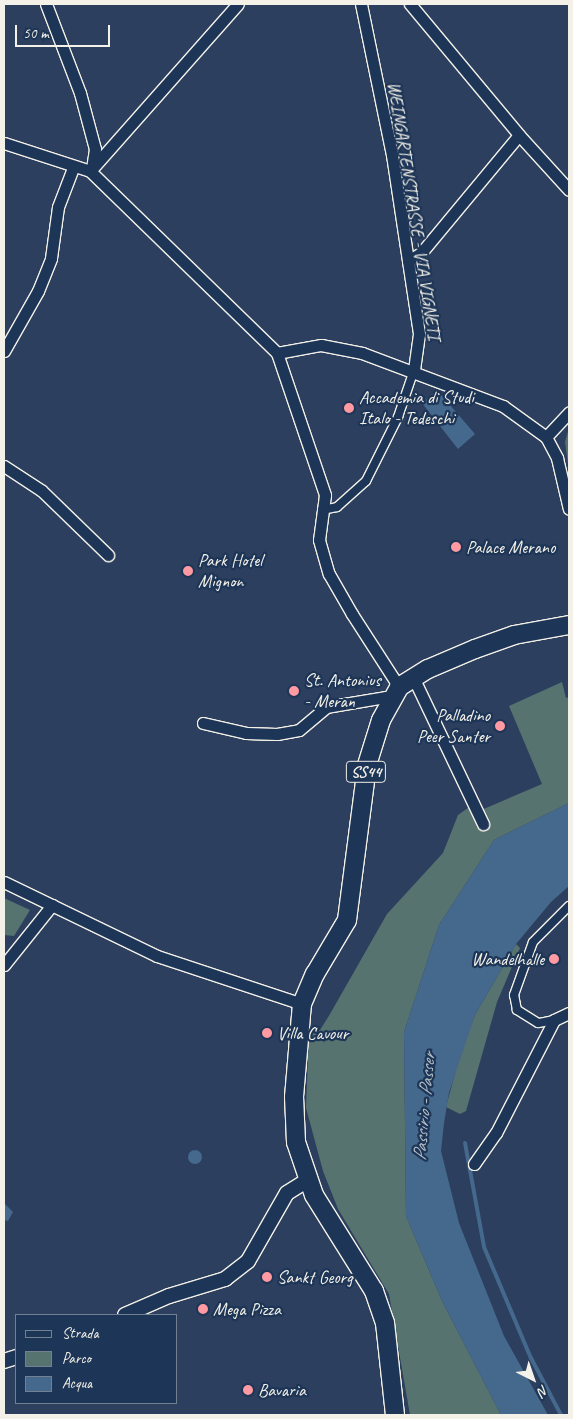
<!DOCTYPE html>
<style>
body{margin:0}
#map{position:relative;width:573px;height:1419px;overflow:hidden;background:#2c3f5f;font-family:Caveat,sans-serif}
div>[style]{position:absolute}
.green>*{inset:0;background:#577370}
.water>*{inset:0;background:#45698c}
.round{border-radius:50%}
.stream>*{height:4px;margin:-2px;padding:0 2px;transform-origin:2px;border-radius:2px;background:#45698c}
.roads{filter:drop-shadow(1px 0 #f4f1e8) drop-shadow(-1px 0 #f4f1e8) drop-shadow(0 1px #f4f1e8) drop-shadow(0 -1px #f4f1e8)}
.pedestrian>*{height:8px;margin:-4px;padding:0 4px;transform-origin:4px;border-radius:4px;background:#1d3557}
.minor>*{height:11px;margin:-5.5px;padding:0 5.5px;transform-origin:5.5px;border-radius:5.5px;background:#1d3557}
.tertiary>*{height:14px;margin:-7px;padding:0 7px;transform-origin:7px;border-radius:7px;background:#1d3557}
.primary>*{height:18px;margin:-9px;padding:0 9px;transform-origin:9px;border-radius:9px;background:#1d3557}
.dots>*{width:14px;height:14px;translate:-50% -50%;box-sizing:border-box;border:2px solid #1d3557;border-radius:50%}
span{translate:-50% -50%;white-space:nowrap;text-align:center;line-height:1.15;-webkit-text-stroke:4.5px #1d3557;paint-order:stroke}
.shield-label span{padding:1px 4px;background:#1d3557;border:1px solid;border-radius:4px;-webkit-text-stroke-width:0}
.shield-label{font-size:16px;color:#f4f1e8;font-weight:700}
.street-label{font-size:18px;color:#f4f1e8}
.poi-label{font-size:18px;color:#f4f1e8}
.left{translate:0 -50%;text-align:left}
.right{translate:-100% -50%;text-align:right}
.water-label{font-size:19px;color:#b7c1c8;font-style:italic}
.frame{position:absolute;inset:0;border:5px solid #f4f1e8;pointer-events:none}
.legend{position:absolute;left:15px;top:1314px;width:162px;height:90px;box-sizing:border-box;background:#1d3557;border:1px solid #738091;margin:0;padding:6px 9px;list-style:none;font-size:15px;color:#f4f1e8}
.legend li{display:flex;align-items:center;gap:10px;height:25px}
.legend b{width:25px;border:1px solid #738091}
.north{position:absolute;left:508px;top:1354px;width:50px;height:50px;-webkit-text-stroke:4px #1d3557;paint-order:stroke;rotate:139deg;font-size:14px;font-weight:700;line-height:20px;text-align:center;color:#f4f1e8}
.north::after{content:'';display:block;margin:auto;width:18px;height:22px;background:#f4f1e8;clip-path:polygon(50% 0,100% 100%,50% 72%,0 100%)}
.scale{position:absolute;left:15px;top:25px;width:95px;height:22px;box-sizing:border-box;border:2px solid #f4f1e8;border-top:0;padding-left:6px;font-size:15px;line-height:18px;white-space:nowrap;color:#f4f1e8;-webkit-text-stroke:4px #1d3557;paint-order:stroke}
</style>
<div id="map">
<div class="green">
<i style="clip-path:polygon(569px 428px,569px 471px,565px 442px)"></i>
<i style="clip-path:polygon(562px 682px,566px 698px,569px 697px,569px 803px,494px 840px,439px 925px,404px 1032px,406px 1216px,442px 1301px,501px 1415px,410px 1415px,389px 1294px,338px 1209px,323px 1171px,306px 1108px,309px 1031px,320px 1030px,330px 1014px,387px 914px,443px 853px,458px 815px,475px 803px,479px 811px,542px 784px,509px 706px)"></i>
<i style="clip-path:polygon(4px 898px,30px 910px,14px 936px,4px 935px)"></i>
<i style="clip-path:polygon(516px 944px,520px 948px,497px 1002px,466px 1111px,460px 1114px,446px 1107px,459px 1059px,475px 1015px)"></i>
</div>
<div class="water">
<i style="clip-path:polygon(437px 390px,475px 434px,458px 449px,422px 403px)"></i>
<i style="clip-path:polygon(569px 803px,569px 886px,551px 902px,516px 944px,475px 1015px,449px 1093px,444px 1123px,441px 1151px,459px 1223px,504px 1336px,548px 1415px,501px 1415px,442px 1301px,406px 1216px,404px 1032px,439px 925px,494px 840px)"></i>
<i class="round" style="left:188px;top:1150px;width:14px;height:14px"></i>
<i style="clip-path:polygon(4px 1203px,13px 1212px,8px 1221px,4px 1220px)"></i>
</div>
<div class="stream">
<i style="left:465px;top:1143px;width:106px;rotate:79.6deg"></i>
<i style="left:484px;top:1247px;width:121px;rotate:67.1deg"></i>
<i style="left:531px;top:1358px;width:64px;rotate:62.2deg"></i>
</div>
<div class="roads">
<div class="pedestrian">
<i style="left:322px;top:510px;width:15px;rotate:-11deg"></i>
<i style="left:337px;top:507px;width:39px;rotate:-42deg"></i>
<i style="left:366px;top:481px;width:72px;rotate:-63.4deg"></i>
<i style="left:398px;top:417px;width:50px;rotate:-71.2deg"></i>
<i style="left:554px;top:1020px;width:16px;rotate:169deg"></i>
<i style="left:538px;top:1023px;width:25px;rotate:-148deg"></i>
<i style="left:517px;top:1010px;width:15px;rotate:-101deg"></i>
<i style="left:514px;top:995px;width:56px;rotate:-70.3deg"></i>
<i style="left:533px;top:942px;width:51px;rotate:-45deg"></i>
</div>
<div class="minor">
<i style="left:46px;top:4px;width:95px;rotate:69.1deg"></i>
<i style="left:80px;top:93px;width:58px;rotate:75deg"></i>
<i style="left:95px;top:149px;width:19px;rotate:99deg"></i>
<i style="left:361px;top:4px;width:154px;rotate:78.4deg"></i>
<i style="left:392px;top:155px;width:181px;rotate:81.4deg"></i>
<i style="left:419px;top:334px;width:36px;rotate:98deg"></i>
<i style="left:410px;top:4px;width:170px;rotate:50.2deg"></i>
<i style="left:519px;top:135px;width:74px;rotate:47.7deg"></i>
<i style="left:4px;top:143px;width:90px;rotate:18deg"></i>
<i style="left:90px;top:171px;width:261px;rotate:44.2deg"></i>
<i style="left:277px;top:353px;width:150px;rotate:71.3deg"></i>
<i style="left:325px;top:495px;width:45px;rotate:97.6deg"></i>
<i style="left:319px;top:540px;width:35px;rotate:74deg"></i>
<i style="left:329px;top:574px;width:46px;rotate:60.1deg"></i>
<i style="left:352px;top:614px;width:87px;rotate:57.2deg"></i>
<i style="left:90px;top:171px;width:223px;rotate:-48.5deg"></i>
<i style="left:408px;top:261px;width:15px;rotate:-32deg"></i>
<i style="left:421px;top:253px;width:153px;rotate:-50.3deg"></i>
<i style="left:4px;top:351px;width:69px;rotate:-60.5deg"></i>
<i style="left:38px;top:291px;width:35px;rotate:-68deg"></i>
<i style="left:51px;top:258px;width:51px;rotate:-82.2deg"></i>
<i style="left:58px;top:207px;width:42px;rotate:-69deg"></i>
<i style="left:277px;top:353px;width:45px;rotate:-10.3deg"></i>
<i style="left:321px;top:345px;width:42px;rotate:11deg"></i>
<i style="left:362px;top:353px;width:151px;rotate:20.6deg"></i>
<i style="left:503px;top:406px;width:53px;rotate:35.8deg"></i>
<i style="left:546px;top:437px;width:24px;rotate:62deg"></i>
<i style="left:557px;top:458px;width:52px;rotate:76.8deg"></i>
<i style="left:546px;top:437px;width:34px;rotate:-47deg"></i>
<i style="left:4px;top:466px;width:45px;rotate:33.3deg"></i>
<i style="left:42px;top:491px;width:92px;rotate:44.1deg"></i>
<i style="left:413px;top:677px;width:163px;rotate:64.5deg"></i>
<i style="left:203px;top:723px;width:44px;rotate:13.1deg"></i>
<i style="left:246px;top:733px;width:31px;rotate:2deg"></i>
<i style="left:277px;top:734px;width:22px;rotate:-10deg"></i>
<i style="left:299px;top:730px;width:35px;rotate:-40deg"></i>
<i style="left:326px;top:707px;width:61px;rotate:-9.5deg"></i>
<i style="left:386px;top:697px;width:6px;rotate:18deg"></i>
<i style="left:4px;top:882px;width:170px;rotate:25.8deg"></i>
<i style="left:157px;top:956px;width:153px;rotate:18.3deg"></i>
<i style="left:4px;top:965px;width:77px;rotate:-51.3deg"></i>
<i style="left:474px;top:1164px;width:38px;rotate:-55deg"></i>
<i style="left:496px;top:1133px;width:127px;rotate:-62.8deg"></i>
<i style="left:554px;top:1020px;width:17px;rotate:-25deg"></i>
</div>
<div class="tertiary">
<i style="left:125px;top:1315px;width:48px;rotate:-23.4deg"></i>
<i style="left:169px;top:1296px;width:59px;rotate:-16.9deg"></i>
<i style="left:225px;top:1279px;width:29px;rotate:-38deg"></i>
<i style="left:248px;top:1261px;width:78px;rotate:-60.2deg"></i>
<i style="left:287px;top:1193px;width:25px;rotate:-32deg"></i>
<i style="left:4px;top:1361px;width:13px;rotate:-18deg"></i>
</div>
<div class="primary">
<i style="left:395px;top:1415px;width:93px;rotate:-96.2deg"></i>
<i style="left:385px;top:1323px;width:34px;rotate:-109deg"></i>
<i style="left:374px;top:1291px;width:113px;rotate:-122deg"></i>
<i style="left:314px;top:1195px;width:56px;rotate:-108.8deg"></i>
<i style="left:296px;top:1142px;width:45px;rotate:-92.5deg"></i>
<i style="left:294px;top:1097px;width:93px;rotate:-85.1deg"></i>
<i style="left:302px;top:1004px;width:33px;rotate:-67deg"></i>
<i style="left:315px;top:974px;width:63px;rotate:-59.3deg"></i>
<i style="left:347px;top:920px;width:156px;rotate:-82.6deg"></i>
<i style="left:367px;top:765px;width:47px;rotate:-72.7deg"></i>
<i style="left:381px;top:720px;width:38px;rotate:-61deg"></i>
<i style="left:399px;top:687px;width:34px;rotate:-32deg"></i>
<i style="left:428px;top:669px;width:51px;rotate:-23.1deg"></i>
<i style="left:475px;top:649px;width:41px;rotate:-19.7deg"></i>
<i style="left:514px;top:635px;width:56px;rotate:-10.3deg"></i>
</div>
</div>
<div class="dots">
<i style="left:349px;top:408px;background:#ff9aa2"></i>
<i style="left:456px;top:547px;background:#ff9aa2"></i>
<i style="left:188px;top:571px;background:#ff9aa2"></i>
<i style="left:294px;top:691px;background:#ff9aa2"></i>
<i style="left:500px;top:726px;background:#ff9aa2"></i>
<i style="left:554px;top:959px;background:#ff9aa2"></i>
<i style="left:267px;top:1033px;background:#ff9aa2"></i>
<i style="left:267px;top:1277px;background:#ff9aa2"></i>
<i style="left:203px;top:1309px;background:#ff9aa2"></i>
<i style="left:248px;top:1390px;background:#ff9aa2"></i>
</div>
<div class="shield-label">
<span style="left:366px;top:772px">SS44</span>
</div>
<div class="street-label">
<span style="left:414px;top:211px;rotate:81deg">WEINGARTENSTRASSE - VIA VIGNETI</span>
</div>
<div class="poi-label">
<span class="left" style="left:359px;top:408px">Accademia di Studi<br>Italo - Tedeschi</span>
<span class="left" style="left:466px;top:547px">Palace Merano</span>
<span class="left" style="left:198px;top:571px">Park Hotel<br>Mignon</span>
<span class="left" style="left:304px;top:691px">St. Antonius<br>- Meran</span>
<span class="right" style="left:490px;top:726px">Palladino<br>Peer Santer</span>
<span class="right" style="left:544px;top:959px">Wandelhalle</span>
<span class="left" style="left:277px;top:1033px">Villa Cavour</span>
<span class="left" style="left:277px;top:1277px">Sankt Georg</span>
<span class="left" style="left:213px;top:1309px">Mega Pizza</span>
<span class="left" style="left:258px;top:1390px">Bavaria</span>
</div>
<div class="water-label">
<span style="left:425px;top:1107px;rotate:-85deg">Passirio - Passer</span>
</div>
<div class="frame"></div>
<ul class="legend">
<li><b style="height:6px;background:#1d3557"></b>Strada</li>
<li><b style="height:14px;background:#577370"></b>Parco</li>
<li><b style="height:14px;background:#45698c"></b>Acqua</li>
</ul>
<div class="north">N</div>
<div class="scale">50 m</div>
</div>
